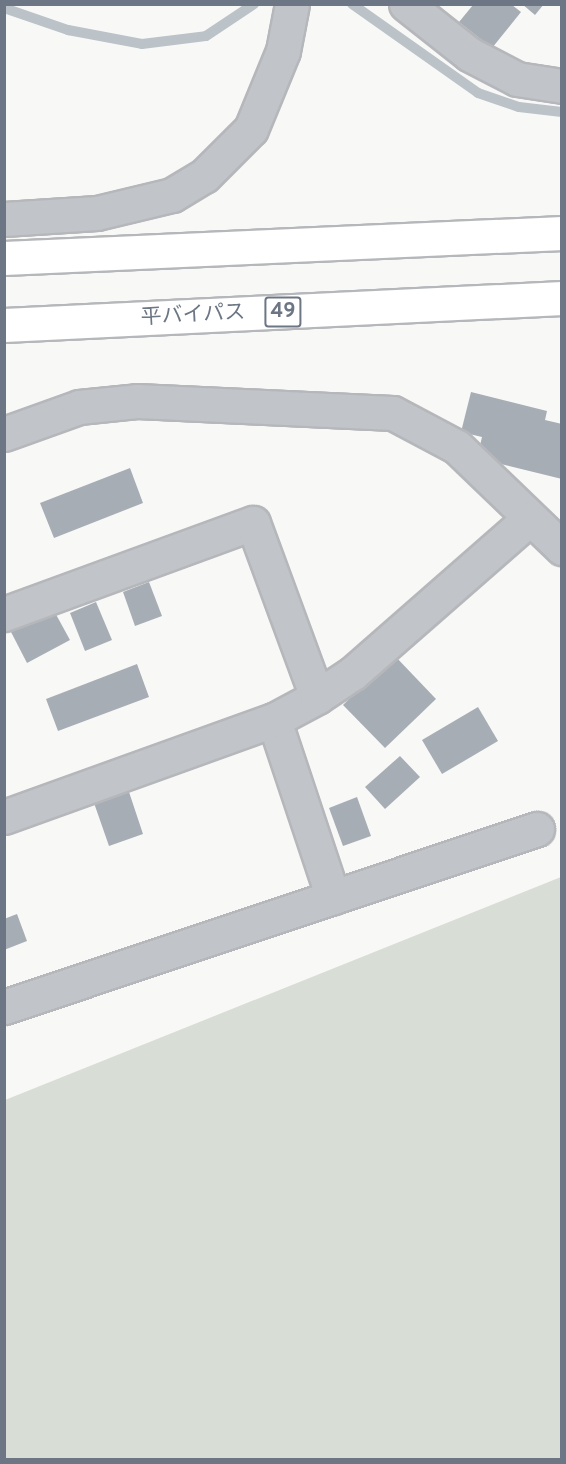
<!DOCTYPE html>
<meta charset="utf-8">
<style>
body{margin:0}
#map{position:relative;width:566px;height:1464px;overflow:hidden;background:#f8f9f7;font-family:Overpass,"Noto Sans JP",sans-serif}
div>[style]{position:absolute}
.green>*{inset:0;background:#d8ddd6}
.stream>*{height:10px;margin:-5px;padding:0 5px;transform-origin:5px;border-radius:5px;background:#bbc2c8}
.building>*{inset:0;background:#a7adb4}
.roads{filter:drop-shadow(2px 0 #b5b7bb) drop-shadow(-2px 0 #b5b7bb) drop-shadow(0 2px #b5b7bb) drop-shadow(0 -2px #b5b7bb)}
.minor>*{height:33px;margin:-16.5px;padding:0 16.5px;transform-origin:16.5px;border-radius:16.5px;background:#c1c4c8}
.trunk>*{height:33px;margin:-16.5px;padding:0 16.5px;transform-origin:16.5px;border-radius:16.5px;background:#fff}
span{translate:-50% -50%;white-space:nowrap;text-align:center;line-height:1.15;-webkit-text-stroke:6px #fff;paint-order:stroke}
.shield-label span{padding:2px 4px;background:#fff;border:2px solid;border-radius:4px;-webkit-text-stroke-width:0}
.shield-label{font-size:20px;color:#6c7684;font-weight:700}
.street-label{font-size:21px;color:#6c7684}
.frame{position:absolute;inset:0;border:6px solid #6c7684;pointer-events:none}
</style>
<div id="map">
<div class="green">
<i style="clip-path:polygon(561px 877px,561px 1459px,5px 1459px,5px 1100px)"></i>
</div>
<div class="stream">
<i style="left:352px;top:4px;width:154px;rotate:35.2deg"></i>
<i style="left:478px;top:93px;width:43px;rotate:18.9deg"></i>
<i style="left:519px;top:107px;width:43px;rotate:6.6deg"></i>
<i style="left:4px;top:8px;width:68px;rotate:19deg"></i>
<i style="left:68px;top:30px;width:75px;rotate:10.7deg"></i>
<i style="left:142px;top:44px;width:64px;rotate:-7.1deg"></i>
<i style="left:206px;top:36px;width:58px;rotate:-33.7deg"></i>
</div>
<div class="building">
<i style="clip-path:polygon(522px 4px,544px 4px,535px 15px)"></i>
<i style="clip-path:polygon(473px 5px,512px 5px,521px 12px,492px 48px,459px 22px)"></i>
<i style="clip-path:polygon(471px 392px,547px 411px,545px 420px,562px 424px,562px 479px,477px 458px,482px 437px,461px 432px)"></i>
<i style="clip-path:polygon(130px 468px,143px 503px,54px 538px,40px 503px)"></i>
<i style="clip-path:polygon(149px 582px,162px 616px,135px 626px,123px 592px)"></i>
<i style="clip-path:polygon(96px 602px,112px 640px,85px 651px,70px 613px)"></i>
<i style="clip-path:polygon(53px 609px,70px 640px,27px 663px,11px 632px)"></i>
<i style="clip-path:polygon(394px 655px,436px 699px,385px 748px,343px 705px)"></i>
<i style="clip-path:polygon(137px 664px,149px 697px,58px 731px,46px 699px)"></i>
<i style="clip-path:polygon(478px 707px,498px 741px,442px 774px,422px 740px)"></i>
<i style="clip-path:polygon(400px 756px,420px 777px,385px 809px,365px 787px)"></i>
<i style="clip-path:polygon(129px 792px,143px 834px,109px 846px,94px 803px)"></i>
<i style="clip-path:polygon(357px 797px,371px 836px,343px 846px,329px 808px)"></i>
<i style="clip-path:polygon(17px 914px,27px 941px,4px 950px,4px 919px)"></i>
</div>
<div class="roads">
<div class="minor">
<i style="left:406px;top:4px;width:80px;rotate:38.4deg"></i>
<i style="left:469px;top:54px;width:54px;rotate:27.5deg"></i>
<i style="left:517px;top:79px;width:46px;rotate:8.8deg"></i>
<i style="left:4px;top:219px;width:93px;rotate:-3.7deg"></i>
<i style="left:97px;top:213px;width:77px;rotate:-13.5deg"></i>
<i style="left:172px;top:195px;width:37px;rotate:-31deg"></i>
<i style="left:204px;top:176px;width:66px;rotate:-45deg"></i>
<i style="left:251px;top:129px;width:84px;rotate:-67.7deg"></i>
<i style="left:283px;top:51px;width:48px;rotate:-79.2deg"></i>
<i style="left:4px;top:434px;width:80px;rotate:-19.8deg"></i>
<i style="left:79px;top:407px;width:58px;rotate:-5.9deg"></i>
<i style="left:137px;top:401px;width:256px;rotate:2.7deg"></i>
<i style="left:393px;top:413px;width:72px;rotate:28deg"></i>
<i style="left:457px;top:447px;width:146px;rotate:43.9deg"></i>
<i style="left:4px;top:614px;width:265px;rotate:-20.1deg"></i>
<i style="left:253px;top:523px;width:185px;rotate:69.8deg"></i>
<i style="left:274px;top:720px;width:187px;rotate:71.6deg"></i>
<i style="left:4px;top:817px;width:287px;rotate:-19.8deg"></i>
<i style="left:274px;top:720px;width:49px;rotate:-28.1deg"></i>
<i style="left:317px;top:697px;width:43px;rotate:-33.7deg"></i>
<i style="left:353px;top:673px;width:234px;rotate:-41.2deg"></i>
<i style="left:4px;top:1007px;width:562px;rotate:-18.47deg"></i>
</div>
<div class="trunk">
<i style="left:4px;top:258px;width:559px;rotate:-2.57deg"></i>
<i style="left:4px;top:325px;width:559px;rotate:-2.77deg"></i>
</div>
</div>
<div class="shield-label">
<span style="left:283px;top:312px">49</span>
</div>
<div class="street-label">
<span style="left:193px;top:316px;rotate:-3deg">平バイパス</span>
</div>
<div class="frame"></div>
</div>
